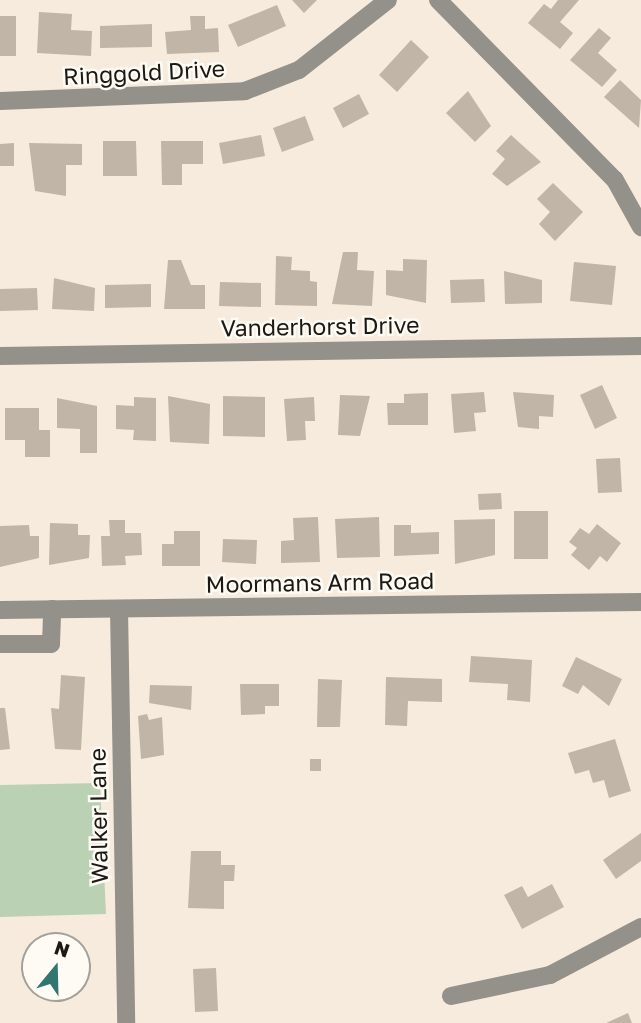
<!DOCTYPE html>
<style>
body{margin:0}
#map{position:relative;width:641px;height:1023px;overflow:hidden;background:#f7ebdd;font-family:"Golos Text",sans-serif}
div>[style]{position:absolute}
.green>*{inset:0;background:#bad2b3}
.building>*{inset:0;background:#c0b5a7}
.minor>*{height:18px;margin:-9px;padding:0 9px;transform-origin:9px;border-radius:9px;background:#94908a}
span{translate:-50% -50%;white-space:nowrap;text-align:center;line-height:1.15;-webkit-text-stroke:5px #fefaf4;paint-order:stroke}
.street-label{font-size:23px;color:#1c1813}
.north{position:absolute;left:21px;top:932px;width:70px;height:70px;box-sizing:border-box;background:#fefaf4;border:2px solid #a4a09a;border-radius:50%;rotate:19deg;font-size:19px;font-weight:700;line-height:28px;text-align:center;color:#1c1813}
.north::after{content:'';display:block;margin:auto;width:24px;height:32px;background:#307770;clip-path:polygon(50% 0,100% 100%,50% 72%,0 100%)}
</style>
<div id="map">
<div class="green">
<i style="clip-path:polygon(100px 783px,106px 914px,0 917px,0 785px)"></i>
</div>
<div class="building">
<i style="clip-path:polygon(292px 0,317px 0,304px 13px)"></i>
<i style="clip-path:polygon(558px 0,579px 0,560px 22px,573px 33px,560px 49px,528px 23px,544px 4px,551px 9px)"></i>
<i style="clip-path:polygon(277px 5px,286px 26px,238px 47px,228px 25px)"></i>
<i style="clip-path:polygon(39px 12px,72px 14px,71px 30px,92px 31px,91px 56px,37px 53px)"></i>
<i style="clip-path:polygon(0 16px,16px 16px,16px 56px,0 56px)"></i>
<i style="clip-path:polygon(190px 16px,205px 16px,205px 29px,218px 28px,219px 52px,167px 54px,165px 32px,191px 30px)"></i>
<i style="clip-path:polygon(152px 24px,152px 47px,100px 48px,100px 26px)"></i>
<i style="clip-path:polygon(599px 28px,611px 38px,598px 53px,617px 70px,602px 87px,570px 60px)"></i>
<i style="clip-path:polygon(411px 40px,429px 57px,397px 92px,379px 75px)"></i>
<i style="clip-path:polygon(620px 80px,641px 100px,639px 128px,604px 97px)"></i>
<i style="clip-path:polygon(468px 91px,491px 126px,475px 142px,446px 113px)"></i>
<i style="clip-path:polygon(359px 94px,369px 114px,343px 128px,333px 108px)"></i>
<i style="clip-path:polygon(305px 116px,314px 140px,282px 152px,273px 128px)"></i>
<i style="clip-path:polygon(261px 135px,265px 156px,223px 164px,219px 143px)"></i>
<i style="clip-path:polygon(511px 135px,541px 162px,507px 186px,492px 174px,505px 159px,496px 151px)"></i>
<i style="clip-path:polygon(103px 141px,136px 141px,137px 176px,103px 176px)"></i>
<i style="clip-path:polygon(161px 141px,203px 141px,203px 164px,182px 164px,182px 185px,162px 185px)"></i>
<i style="clip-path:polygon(14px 143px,14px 166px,0 166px,0 144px)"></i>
<i style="clip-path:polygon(29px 143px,82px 144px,82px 165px,66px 165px,66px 196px,35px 191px)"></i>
<i style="clip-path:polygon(553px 183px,583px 212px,555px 241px,539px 224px,550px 212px,537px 199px)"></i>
<i style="clip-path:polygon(343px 252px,358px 252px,357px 270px,374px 271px,372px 306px,332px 304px)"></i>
<i style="clip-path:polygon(276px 256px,292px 257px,291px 270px,310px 271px,310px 281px,317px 282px,317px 306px,275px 305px)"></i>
<i style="clip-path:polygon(403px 259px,427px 260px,426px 303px,386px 295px,386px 270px,403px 271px)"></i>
<i style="clip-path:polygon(168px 260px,181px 260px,191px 285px,205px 285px,205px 309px,164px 309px)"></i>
<i style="clip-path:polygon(574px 262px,616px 266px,612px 305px,570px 301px)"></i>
<i style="clip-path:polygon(504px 271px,542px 280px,542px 303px,505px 304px)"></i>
<i style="clip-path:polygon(54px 278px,95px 288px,94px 311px,52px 309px)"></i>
<i style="clip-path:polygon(484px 279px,485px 302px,451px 303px,450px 280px)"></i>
<i style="clip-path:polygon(220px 282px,261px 283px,261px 307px,219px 306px)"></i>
<i style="clip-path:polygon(151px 284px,151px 307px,105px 308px,105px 285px)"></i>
<i style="clip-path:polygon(37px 288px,38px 310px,0 311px,0 289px)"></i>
<i style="clip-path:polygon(602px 385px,617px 418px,595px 429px,580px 395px)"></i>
<i style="clip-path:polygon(484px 392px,486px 412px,474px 413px,476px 431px,454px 433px,451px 394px)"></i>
<i style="clip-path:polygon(513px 392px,554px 395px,553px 417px,539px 416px,539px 429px,518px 427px)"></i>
<i style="clip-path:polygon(428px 393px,428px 425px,388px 425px,387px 403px,404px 403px,404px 394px)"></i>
<i style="clip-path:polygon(340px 395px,370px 396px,360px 436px,338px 435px)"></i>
<i style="clip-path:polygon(168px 396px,210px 404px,209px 444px,170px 442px)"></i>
<i style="clip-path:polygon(223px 396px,265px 397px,265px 437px,223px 436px)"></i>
<i style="clip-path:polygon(134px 397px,156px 398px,156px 441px,133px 440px,134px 430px,116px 429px,116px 405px,134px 406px)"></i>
<i style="clip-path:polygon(314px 397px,315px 421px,305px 421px,306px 440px,287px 441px,284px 399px)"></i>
<i style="clip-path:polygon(57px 398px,97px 406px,97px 453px,80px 453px,80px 429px,57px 428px)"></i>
<i style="clip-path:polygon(5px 408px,39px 408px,39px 430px,50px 430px,50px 457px,25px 457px,25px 440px,5px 440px)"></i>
<i style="clip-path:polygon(620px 458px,622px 492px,598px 493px,596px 459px)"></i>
<i style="clip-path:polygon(501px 493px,502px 509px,479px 510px,478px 494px)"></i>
<i style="clip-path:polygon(514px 511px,548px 511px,548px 559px,514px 559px)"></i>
<i style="clip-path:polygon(318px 517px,320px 562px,281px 563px,281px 541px,294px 540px,293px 518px)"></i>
<i style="clip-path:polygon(379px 517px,380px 557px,337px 558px,335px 519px)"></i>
<i style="clip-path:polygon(495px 519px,495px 555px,455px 564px,454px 520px)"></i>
<i style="clip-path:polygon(109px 520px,125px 520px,125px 533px,141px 533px,142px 555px,125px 556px,126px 565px,102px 566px,101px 536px,110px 536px)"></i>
<i style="clip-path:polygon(50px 523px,78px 524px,78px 535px,90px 535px,89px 558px,49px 565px)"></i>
<i style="clip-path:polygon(597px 524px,621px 543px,607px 562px,600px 556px,589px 570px,571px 555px,577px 548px,569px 542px,580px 528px,589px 534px)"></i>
<i style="clip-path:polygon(29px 525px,30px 536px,39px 536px,39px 558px,0 567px,0 526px)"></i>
<i style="clip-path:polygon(394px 525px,411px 525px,411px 533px,439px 532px,439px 554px,394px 556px)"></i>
<i style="clip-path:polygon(174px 531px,200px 531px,200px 566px,162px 566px,162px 544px,174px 544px)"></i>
<i style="clip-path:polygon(223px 539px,257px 540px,256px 564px,222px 562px)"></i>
<i style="clip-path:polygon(471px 656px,532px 660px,530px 702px,507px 700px,508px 684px,469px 682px)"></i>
<i style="clip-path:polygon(576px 657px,622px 679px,609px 706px,583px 685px,578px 694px,562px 686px)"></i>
<i style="clip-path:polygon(61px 675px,85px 677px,81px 750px,55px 749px,51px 708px,59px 709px)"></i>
<i style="clip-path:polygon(386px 677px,442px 679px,442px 702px,408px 701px,407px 726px,385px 725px)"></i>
<i style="clip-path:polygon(318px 679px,342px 680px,340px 727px,317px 727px)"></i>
<i style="clip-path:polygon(240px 684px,279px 684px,279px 706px,265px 706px,265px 714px,241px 715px)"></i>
<i style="clip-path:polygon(150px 685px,192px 686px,191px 710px,149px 703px)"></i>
<i style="clip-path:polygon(0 708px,5px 708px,10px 749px,0 750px)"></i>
<i style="clip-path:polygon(147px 714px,149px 720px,162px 717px,164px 755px,141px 759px,138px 716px)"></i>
<i style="clip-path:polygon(615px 739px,631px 791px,609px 798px,604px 780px,593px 783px,589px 770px,575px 774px,568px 753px)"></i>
<i style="clip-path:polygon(310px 759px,321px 759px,321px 771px,310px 771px)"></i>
<i style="clip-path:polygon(641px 833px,641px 861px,616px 879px,603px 860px)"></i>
<i style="clip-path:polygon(191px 851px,221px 851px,221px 865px,235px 865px,234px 881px,224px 881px,224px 909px,188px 908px)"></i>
<i style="clip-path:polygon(552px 884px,564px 907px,522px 929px,504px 895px,522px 886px,528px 897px)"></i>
<i style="clip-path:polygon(216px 968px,218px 1011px,195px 1012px,193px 969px)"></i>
<i style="clip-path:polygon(628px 1013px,632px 1023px,606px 1023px)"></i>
</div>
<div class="minor">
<i style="left:438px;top:0;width:252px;rotate:45.5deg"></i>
<i style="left:615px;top:180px;width:54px;rotate:61deg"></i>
<i style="left:0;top:101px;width:245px;rotate:-2.3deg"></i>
<i style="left:245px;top:91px;width:58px;rotate:-21.3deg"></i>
<i style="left:299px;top:70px;width:113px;rotate:-38.2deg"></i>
<i style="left:0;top:356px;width:641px;rotate:-0.89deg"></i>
<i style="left:119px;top:609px;width:414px;rotate:89deg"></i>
<i style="left:0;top:610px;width:641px;rotate:-0.72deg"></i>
<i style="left:0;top:644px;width:51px"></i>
<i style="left:51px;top:644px;width:35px;rotate:-88deg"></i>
<i style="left:451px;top:996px;width:101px;rotate:-12deg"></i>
<i style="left:550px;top:975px;width:103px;rotate:-27.8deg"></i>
</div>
<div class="street-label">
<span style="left:144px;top:72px;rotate:-3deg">Ringgold Drive</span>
<span style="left:320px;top:326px;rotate:-1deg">Vanderhorst Drive</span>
<span style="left:320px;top:582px;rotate:-1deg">Moormans Arm Road</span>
<span style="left:98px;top:816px;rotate:-91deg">Walker Lane</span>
</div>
<div class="north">N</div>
</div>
